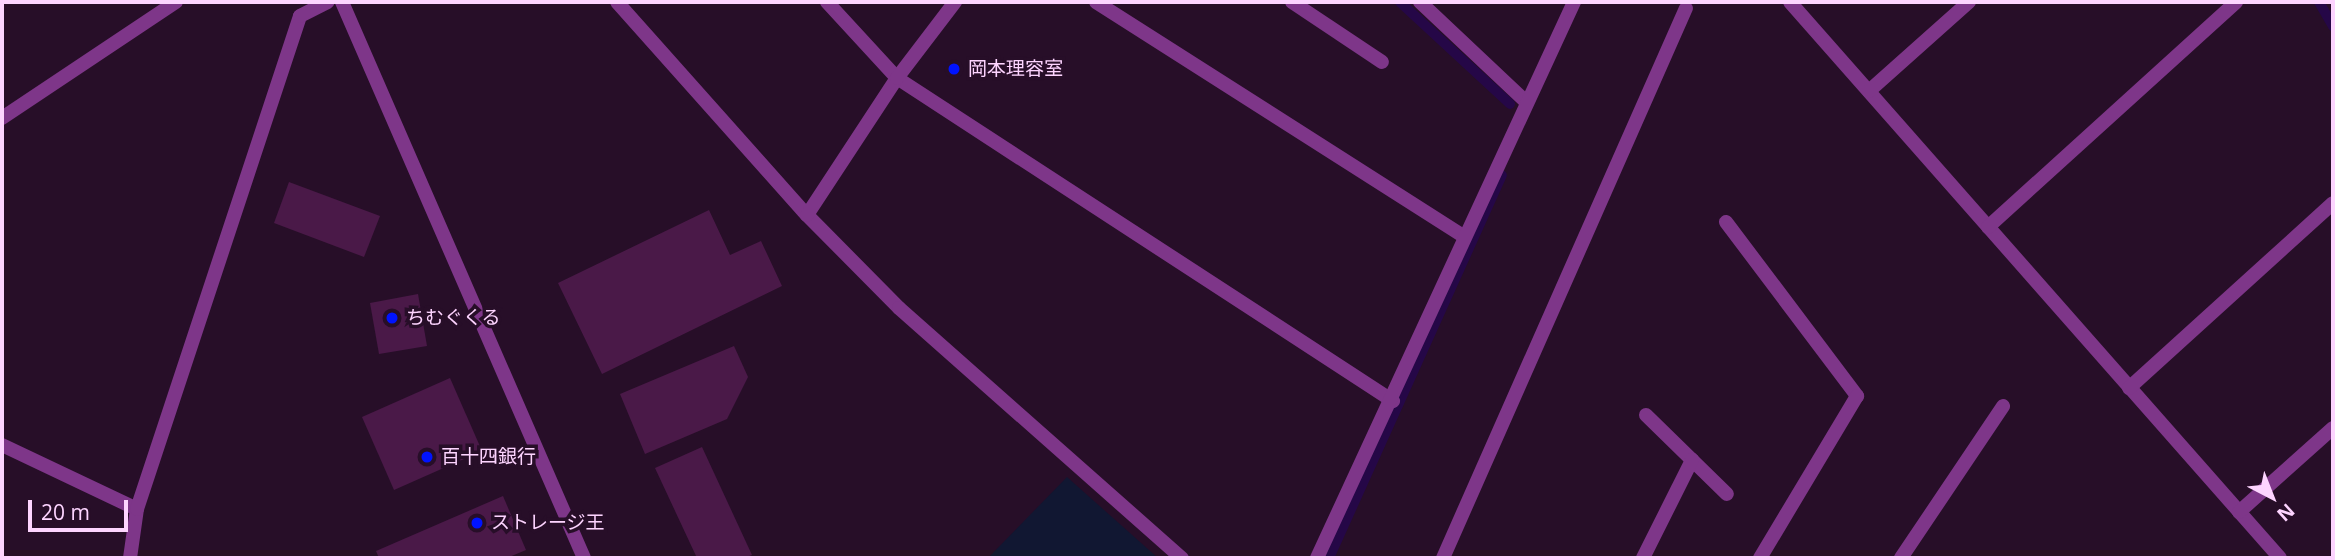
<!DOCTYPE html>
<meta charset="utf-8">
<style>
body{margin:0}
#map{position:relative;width:2335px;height:560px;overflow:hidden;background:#270e28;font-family:"Open Sans","Noto Sans JP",sans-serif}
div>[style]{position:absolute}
.green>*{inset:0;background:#111732}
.stream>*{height:10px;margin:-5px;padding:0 5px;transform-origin:5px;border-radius:5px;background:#250747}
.building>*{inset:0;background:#4a1948}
.minor>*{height:14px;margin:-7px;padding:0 7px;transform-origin:7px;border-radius:7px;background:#7e3689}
.tertiary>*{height:14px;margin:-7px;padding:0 7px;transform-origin:7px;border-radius:7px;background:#7e3689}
.dots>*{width:19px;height:19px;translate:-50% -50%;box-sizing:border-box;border:4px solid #270e28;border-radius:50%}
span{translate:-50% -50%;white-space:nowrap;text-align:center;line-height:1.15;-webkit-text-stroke:7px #270e28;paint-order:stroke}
.poi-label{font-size:19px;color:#fdd4ff}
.left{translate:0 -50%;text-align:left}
.frame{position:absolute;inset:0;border:4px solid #fdd4ff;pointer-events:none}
.north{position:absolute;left:2237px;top:462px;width:70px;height:70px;-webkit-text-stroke:5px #270e28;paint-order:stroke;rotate:138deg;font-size:19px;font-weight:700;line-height:28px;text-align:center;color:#fdd4ff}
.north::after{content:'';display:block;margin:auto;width:24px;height:32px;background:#fdd4ff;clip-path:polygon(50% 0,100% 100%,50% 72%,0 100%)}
.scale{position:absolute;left:28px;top:500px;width:100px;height:32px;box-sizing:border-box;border:4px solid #fdd4ff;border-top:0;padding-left:9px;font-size:21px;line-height:24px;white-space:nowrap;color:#fdd4ff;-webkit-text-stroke:5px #270e28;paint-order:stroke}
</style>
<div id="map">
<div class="green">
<i style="clip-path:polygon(1067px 477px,1158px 558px,988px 558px)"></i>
</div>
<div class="stream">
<i style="left:1400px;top:2px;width:150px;rotate:42.8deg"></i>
<i style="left:2319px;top:2px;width:28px;rotate:60deg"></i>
<i style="left:1329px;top:558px;width:420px;rotate:-65.7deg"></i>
</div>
<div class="building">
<i style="clip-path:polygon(289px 182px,380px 216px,364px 257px,274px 223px)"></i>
<i style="clip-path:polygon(709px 210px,730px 255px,761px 241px,782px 286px,602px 374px,558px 283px)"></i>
<i style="clip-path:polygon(418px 294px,427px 346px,379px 354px,370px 303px)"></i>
<i style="clip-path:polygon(734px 346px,748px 377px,727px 419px,645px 454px,620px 394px)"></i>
<i style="clip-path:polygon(450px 378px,482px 451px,394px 490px,362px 417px)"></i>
<i style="clip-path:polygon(702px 447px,752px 555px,744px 558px,697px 558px,655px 468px)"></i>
<i style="clip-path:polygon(503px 496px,526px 550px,507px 558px,379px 558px,376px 551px)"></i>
</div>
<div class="minor">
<i style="left:617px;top:2px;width:285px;rotate:48.3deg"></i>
<i style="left:807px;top:215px;width:131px;rotate:45.3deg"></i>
<i style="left:899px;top:308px;width:378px;rotate:41.5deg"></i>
<i style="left:827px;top:2px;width:103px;rotate:47.4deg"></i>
<i style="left:897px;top:78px;width:592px;rotate:33.07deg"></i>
<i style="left:1096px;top:2px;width:437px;rotate:32.5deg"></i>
<i style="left:1292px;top:2px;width:108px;rotate:33.7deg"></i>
<i style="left:1420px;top:2px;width:144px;rotate:43.3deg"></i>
<i style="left:1790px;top:2px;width:741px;rotate:48.61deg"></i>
<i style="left:1869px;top:91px;width:134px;rotate:-41.7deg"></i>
<i style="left:2px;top:118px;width:209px;rotate:-33.7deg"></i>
<i style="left:807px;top:215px;width:164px;rotate:-56.7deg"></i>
<i style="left:897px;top:78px;width:96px;rotate:-52.7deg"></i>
<i style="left:1726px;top:222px;width:218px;rotate:53deg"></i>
<i style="left:1857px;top:396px;width:189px;rotate:120.9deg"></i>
<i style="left:1988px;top:227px;width:335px;rotate:-42.2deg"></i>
<i style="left:2129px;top:388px;width:275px;rotate:-42.2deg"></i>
<i style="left:1646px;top:415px;width:113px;rotate:44.3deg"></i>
<i style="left:2px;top:445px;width:149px;rotate:25.4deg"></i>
<i style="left:2239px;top:512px;width:126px;rotate:-41.8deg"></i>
<i style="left:130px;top:558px;width:49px;rotate:-81.9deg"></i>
<i style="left:137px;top:509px;width:519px;rotate:-71.7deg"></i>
<i style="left:300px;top:16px;width:31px;rotate:-27deg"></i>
<i style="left:1317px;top:558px;width:613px;rotate:-65.19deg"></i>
<i style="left:1443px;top:558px;width:601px;rotate:-66.16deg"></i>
<i style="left:1643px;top:558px;width:110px;rotate:-63.4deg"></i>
<i style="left:1901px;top:558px;width:183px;rotate:-56.1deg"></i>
</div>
<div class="tertiary">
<i style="left:342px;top:2px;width:606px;rotate:66.48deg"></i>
</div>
<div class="dots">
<i style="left:954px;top:69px;background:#0013ff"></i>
<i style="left:392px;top:318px;background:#0013ff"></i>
<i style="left:427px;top:457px;background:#0013ff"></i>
<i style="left:477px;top:523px;background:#0013ff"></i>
</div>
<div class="poi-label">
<span class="left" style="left:968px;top:69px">岡本理容室</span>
<span class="left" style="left:406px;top:318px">ちむぐくる</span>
<span class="left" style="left:441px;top:457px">百十四銀行</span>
<span class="left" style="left:491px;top:523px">ストレージ王</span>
</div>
<div class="frame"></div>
<div class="north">N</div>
<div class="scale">20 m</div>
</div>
